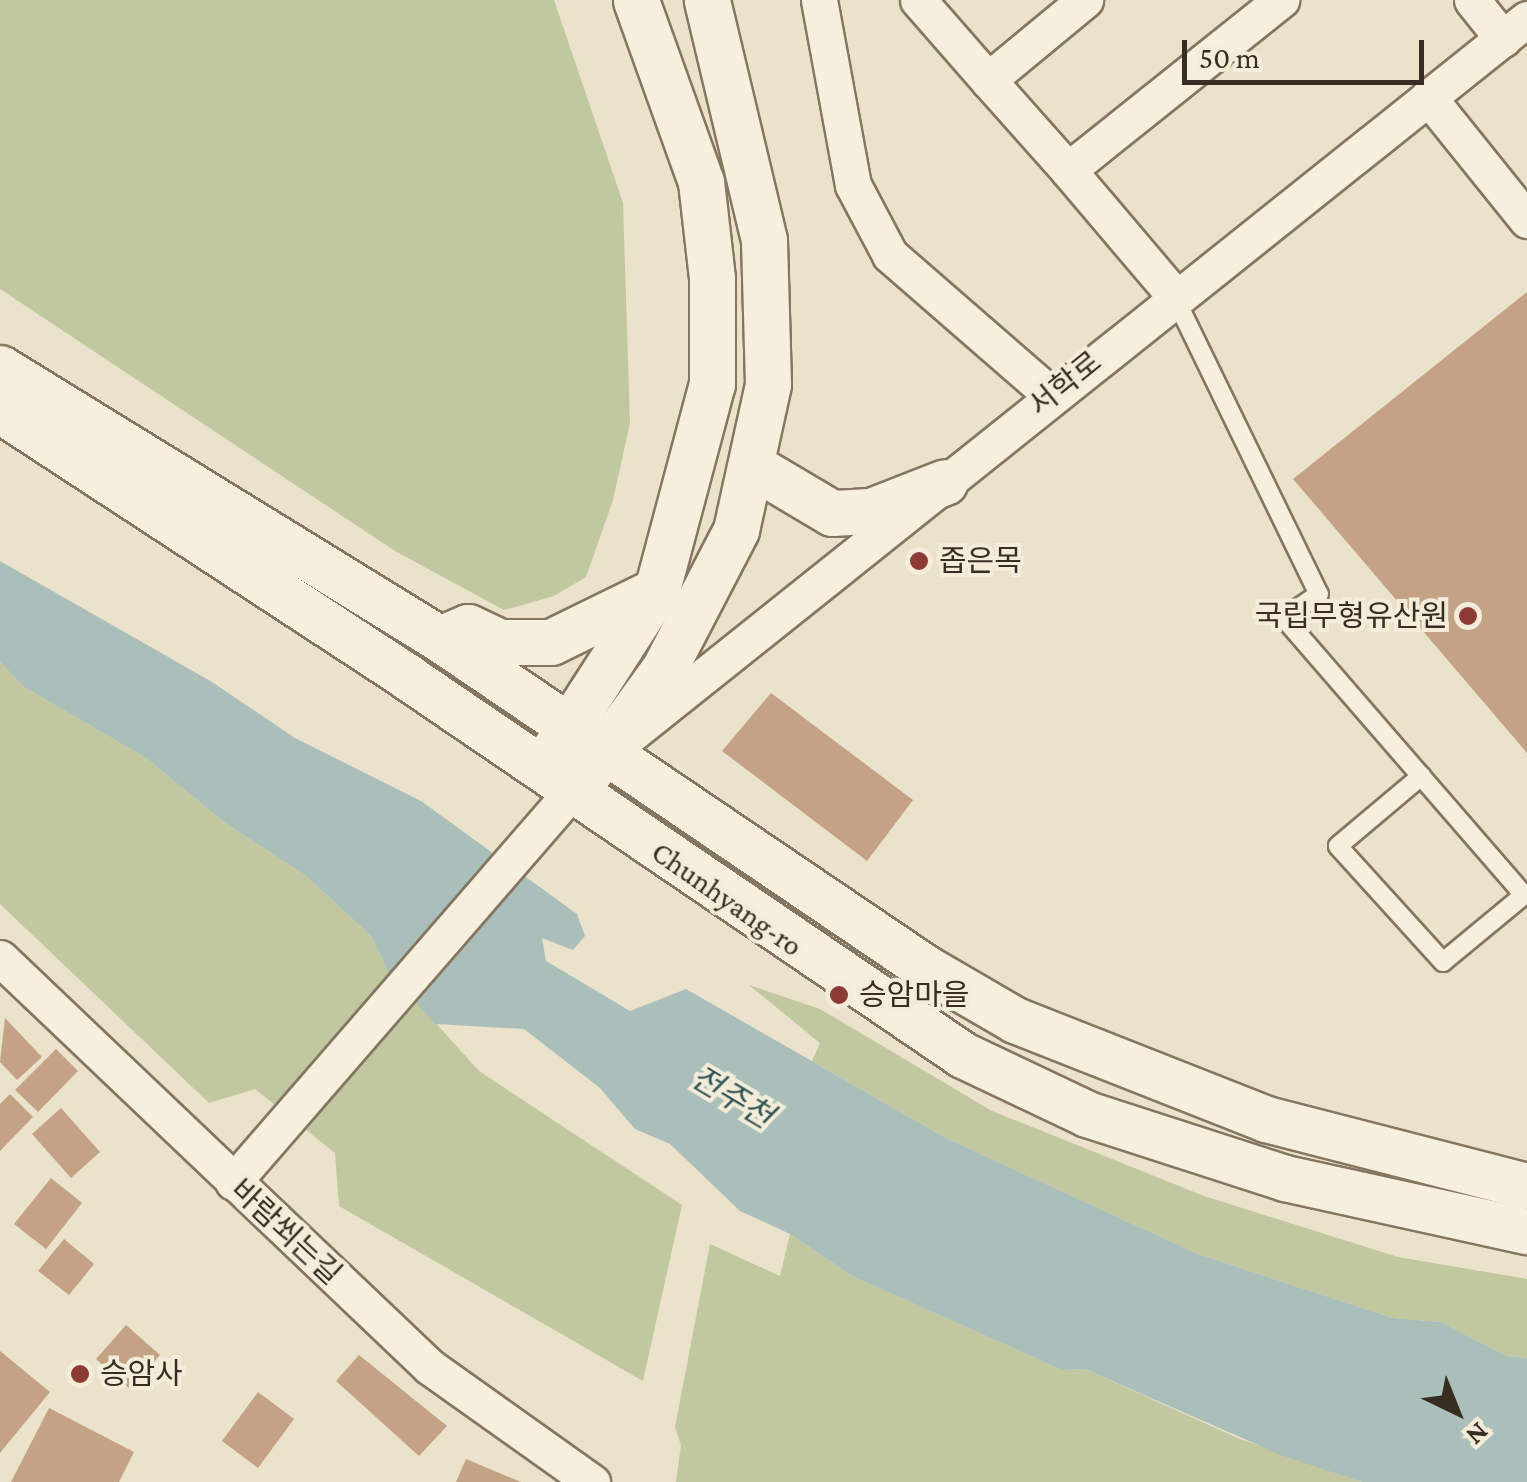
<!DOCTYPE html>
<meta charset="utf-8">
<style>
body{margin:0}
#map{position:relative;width:1527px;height:1482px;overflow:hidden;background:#eae2ca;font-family:"Crimson Pro","Noto Sans KR",serif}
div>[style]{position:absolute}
.green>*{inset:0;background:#c1c79f}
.water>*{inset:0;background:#aabfba}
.building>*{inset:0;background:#c4a285}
.roads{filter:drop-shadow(2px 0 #857661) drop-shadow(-2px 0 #857661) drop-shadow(0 2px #857661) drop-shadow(0 -2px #857661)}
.service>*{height:18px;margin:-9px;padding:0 9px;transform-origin:9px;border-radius:9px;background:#f6efdd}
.minor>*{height:35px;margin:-17.5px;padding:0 17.5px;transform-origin:17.5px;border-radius:17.5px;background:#f6efdd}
.tertiary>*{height:45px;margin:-22.5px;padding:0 22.5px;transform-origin:22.5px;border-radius:22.5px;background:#f6efdd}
.dots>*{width:28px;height:28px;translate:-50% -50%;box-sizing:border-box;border:5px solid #f2ecd9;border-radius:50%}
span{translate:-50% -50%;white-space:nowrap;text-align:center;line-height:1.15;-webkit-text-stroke:8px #f2ecd9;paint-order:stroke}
.street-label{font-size:30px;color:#372d22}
.poi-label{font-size:30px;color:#372d22}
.left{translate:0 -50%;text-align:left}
.right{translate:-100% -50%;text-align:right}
.water-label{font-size:32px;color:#355;font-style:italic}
.north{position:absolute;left:1407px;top:1362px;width:100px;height:100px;-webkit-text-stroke:8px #f2ecd9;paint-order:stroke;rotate:137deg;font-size:28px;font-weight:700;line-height:40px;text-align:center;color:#372d22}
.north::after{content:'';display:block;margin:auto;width:35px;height:45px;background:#372d22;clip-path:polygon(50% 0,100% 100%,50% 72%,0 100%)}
.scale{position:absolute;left:1182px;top:40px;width:242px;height:45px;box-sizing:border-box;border:5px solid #372d22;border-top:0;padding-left:12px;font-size:30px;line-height:35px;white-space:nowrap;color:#372d22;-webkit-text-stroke:8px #f2ecd9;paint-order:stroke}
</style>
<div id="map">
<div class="green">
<i style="clip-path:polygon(0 0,554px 0,623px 203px,630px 423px,613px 500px,586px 577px,554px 596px,504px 610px,395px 551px,0 289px)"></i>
<i style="clip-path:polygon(0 662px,24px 687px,146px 758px,224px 822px,306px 876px,372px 937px,386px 968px,479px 1071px,682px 1205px,643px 1381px,339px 1206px,335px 1153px,255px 1089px,209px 1103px,0 904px)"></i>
<i style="clip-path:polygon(749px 985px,820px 1009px,992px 1111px,1204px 1196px,1398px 1257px,1527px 1279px,1527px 1358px,1507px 1356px,1441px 1322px,1393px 1318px,1198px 1254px,946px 1138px,812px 1061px,820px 1043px)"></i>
<i style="clip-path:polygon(790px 1234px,852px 1276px,1062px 1370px,1085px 1369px,1240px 1439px,1362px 1482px,676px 1482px,681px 1445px,675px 1427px,710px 1244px,780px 1276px)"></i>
</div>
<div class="water">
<i style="clip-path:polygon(0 561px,212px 682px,295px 738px,421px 801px,577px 914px,585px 936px,573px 950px,542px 938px,546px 961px,630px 1011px,686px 989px,946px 1138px,1198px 1254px,1393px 1318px,1441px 1322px,1507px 1356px,1527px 1358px,1527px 1482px,1362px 1482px,1278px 1454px,1085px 1369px,1062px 1370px,852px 1276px,790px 1234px,740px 1211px,670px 1144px,635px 1129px,600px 1088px,524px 1029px,435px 1024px,386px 968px,372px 937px,306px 876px,224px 822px,146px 758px,24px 687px,0 662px)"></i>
</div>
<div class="building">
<i style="clip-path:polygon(1527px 292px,1527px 753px,1293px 479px)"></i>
<i style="clip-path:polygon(771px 693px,913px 800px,867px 861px,722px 751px)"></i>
<i style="clip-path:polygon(5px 1018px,42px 1057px,17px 1080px,0 1062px)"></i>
<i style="clip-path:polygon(56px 1049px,78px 1071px,38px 1112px,15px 1090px)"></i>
<i style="clip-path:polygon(10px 1094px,33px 1117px,0 1151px,0 1104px)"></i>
<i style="clip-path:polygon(61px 1108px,100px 1152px,71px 1178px,32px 1134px)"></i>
<i style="clip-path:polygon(51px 1178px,82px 1203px,46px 1249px,14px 1224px)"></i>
<i style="clip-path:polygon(64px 1239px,94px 1264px,69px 1295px,38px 1271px)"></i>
<i style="clip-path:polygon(126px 1325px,160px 1355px,130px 1389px,96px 1359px)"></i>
<i style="clip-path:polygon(0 1351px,50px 1392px,0 1453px)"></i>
<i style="clip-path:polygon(359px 1355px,447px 1426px,419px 1456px,336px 1381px)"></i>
<i style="clip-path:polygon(258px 1392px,294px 1419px,258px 1468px,222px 1441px)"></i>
<i style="clip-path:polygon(49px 1408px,134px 1452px,119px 1482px,11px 1482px)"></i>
<i style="clip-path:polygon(466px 1459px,521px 1482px,456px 1482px)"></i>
</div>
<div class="roads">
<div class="service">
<i style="left:1174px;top:296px;width:331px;rotate:64.1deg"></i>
<i style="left:1319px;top:594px;width:42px;rotate:145.6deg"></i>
<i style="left:1284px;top:618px;width:367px;rotate:49.1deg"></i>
<i style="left:1524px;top:895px;width:105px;rotate:140.4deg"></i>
<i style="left:1443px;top:962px;width:156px;rotate:-132.2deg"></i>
<i style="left:1338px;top:846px;width:109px;rotate:-40.1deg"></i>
</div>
<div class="minor">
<i style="left:819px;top:0;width:188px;rotate:79.6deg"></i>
<i style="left:853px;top:185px;width:79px;rotate:62.1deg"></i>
<i style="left:890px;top:255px;width:213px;rotate:41deg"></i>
<i style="left:918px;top:0;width:106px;rotate:48.8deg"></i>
<i style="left:1472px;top:0;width:50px;rotate:51.5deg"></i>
<i style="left:1428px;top:97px;width:158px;rotate:51.2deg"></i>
<i style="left:1068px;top:170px;width:120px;rotate:-131.6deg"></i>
<i style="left:988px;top:80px;width:126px;rotate:-39.5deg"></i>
<i style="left:1174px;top:295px;width:164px;rotate:-130.3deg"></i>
<i style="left:1068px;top:170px;width:273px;rotate:-38.6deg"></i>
<i style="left:625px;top:739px;width:1154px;rotate:-38.6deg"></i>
<i style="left:0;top:958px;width:593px;rotate:43.57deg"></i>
<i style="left:430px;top:1367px;width:199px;rotate:35.4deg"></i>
<i style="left:233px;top:1182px;width:517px;rotate:-49.07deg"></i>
</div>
<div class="tertiary">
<i style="left:0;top:368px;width:517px;rotate:31.63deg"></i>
<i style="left:440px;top:639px;width:585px;rotate:34.12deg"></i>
<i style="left:924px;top:967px;width:105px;rotate:30.2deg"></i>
<i style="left:1015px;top:1020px;width:270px;rotate:21.5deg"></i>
<i style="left:1266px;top:1119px;width:269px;rotate:14.4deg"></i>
<i style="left:0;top:410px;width:489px;rotate:33.2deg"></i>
<i style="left:409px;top:678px;width:670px;rotate:34.24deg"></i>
<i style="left:963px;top:1055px;width:137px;rotate:25.4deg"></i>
<i style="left:1087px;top:1114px;width:208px;rotate:17.9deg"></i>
<i style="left:1285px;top:1178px;width:248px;rotate:12.4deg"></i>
<i style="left:751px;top:465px;width:94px;rotate:30.7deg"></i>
<i style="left:832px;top:513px;width:39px;rotate:-3deg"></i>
<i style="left:871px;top:511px;width:79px;rotate:-21.4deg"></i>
<i style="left:442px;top:638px;width:28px;rotate:-23deg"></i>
<i style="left:468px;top:627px;width:35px;rotate:25deg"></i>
<i style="left:500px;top:642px;width:51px"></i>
<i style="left:551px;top:642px;width:116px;rotate:-26.1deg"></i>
<i style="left:552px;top:753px;width:194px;rotate:-57.2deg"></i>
<i style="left:657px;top:590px;width:213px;rotate:-75.1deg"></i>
<i style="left:712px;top:384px;width:106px;rotate:-90deg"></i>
<i style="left:712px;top:278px;width:97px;rotate:-96.5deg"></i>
<i style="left:701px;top:182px;width:193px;rotate:-109.7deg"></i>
<i style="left:587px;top:775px;width:131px;rotate:-54deg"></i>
<i style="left:664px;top:669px;width:157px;rotate:-62.6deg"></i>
<i style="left:736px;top:530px;width:149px;rotate:-77.6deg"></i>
<i style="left:768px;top:384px;width:144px;rotate:-91.6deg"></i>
<i style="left:764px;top:240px;width:247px;rotate:-103.4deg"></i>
</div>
</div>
<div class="dots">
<i style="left:919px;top:561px;background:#8d3a37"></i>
<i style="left:1468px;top:616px;background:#8d3a37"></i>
<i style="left:839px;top:995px;background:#8d3a37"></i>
<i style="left:80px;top:1374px;background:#8d3a37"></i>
</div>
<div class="street-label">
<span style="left:1065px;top:384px;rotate:-39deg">서학로</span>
<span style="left:727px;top:899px;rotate:35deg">Chunhyang-ro</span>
<span style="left:286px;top:1232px;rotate:43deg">바람쐬는길</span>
</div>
<div class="poi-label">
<span class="left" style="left:939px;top:561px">좁은목</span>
<span class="right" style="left:1448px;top:616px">국립무형유산원</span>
<span class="left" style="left:859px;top:995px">승암마을</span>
<span class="left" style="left:100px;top:1374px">승암사</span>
</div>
<div class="water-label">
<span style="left:732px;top:1097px;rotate:31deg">전주천</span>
</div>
<div class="north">N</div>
<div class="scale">50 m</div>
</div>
